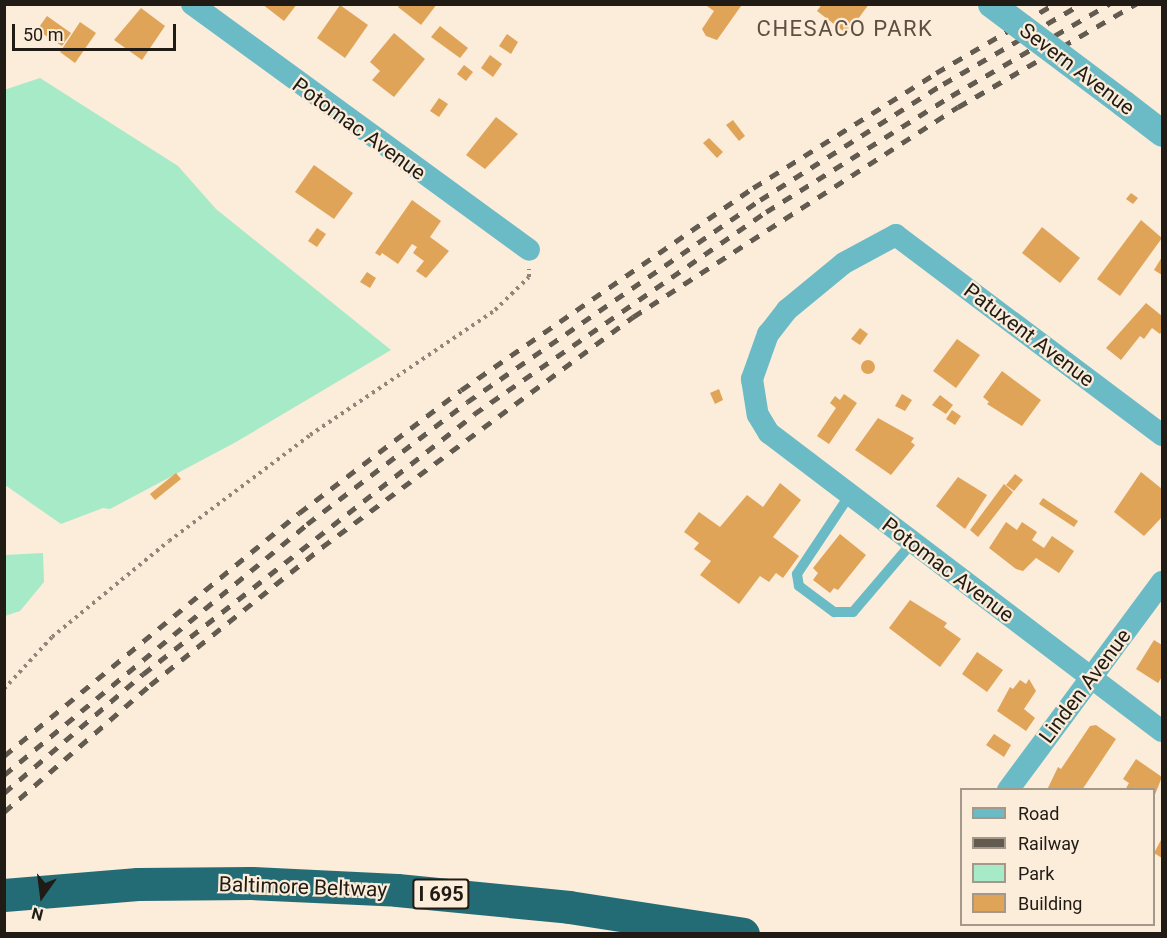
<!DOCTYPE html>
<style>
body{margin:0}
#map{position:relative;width:1167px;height:938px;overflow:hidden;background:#fcecda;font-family:Roboto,sans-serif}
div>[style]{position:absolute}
.green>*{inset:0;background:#a6eac8}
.building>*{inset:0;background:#dfa457}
.round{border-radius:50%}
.path>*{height:4px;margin-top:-2px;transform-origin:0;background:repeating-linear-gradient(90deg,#908679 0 3px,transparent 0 7.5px)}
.service>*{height:10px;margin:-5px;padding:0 5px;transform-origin:5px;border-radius:5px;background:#6bbbc6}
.minor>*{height:22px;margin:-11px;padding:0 11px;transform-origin:11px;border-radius:11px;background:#6bbbc6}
.tertiary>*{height:27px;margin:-13.5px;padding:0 13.5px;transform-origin:13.5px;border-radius:13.5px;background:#6bbbc6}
.motorway>*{height:33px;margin:-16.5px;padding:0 16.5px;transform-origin:16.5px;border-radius:16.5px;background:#246c75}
.rail>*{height:4.5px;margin-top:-2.25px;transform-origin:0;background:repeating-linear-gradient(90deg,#635a50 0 10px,transparent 0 20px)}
.tertiary-bridge>*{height:27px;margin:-13.5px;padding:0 13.5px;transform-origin:13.5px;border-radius:13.5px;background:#6bbbc6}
span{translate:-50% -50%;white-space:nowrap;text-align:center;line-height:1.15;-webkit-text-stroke:4.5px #fcecda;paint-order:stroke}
.shield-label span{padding:2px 4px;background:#fcecda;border:2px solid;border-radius:4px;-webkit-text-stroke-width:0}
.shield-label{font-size:20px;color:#201b14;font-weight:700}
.street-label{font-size:21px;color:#201b14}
.neighbourhood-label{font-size:22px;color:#5d5041;letter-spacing:1.5px}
.frame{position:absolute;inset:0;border:6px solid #201b14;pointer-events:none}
.legend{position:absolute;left:960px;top:788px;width:195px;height:138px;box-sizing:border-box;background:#fcecda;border:2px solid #a4988b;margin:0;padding:8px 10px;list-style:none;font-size:18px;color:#201b14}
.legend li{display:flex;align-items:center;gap:12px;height:30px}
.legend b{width:30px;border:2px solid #a4988b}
.north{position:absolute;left:12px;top:866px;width:60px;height:60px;-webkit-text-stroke:4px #fcecda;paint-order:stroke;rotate:194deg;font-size:16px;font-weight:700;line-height:24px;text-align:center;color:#201b14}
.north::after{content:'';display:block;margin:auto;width:21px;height:27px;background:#201b14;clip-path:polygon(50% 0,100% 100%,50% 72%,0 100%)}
.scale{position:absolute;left:12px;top:24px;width:164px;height:27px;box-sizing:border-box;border:3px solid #201b14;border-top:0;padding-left:8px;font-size:18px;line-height:21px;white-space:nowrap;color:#201b14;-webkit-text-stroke:4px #fcecda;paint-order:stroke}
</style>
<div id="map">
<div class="green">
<i style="clip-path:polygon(40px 78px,178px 166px,216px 209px,391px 350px,236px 442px,110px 509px,103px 508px,61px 524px,5px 485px,4px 90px)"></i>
<i style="clip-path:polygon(43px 553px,44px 582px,20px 611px,5px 616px,5px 555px)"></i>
</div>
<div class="building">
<i style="clip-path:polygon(262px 4px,297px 4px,284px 21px)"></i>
<i style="clip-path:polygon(401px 4px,437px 4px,421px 25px,398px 7px)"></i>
<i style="clip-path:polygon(704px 4px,741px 6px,717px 40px,706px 36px,702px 29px,714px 11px)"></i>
<i style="clip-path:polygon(822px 4px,869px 4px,847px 34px,817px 11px)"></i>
<i style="clip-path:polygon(340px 5px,368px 25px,345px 58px,317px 38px)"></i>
<i style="clip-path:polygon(141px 8px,165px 26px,142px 60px,114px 40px)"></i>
<i style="clip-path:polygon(47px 16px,71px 33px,62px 46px,37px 30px)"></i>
<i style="clip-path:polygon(80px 22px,96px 33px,75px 63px,60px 52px)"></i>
<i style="clip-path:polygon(440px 26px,468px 48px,460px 58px,431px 37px)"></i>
<i style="clip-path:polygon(394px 33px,425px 59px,394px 97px,372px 80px,380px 71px,370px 62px)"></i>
<i style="clip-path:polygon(507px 34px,518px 42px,511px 54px,499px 46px)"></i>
<i style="clip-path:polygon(490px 55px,502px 64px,493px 77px,481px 68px)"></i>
<i style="clip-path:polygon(464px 65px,473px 72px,466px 81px,457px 74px)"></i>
<i style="clip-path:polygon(439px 98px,448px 104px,439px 117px,430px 111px)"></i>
<i style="clip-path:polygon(496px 117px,518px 134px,485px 169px,466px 155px)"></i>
<i style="clip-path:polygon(733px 120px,745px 136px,739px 141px,726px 125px)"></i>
<i style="clip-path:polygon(709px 138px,723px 152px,717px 158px,703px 143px)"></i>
<i style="clip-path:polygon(314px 165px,353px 193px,334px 219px,295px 192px)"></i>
<i style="clip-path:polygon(1131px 193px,1138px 198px,1133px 204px,1126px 199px)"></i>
<i style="clip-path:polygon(412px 200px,441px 221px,430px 237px,449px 251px,426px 278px,416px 271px,424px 261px,413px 253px,417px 247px,412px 244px,398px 264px,382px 253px,380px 256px,375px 253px)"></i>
<i style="clip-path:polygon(1141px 220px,1162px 238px,1120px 296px,1097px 279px)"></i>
<i style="clip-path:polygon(1042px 227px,1080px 258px,1060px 283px,1022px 253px)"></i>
<i style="clip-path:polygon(317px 228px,326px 234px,317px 247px,308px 241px)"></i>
<i style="clip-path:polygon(1162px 257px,1162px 275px,1154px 270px)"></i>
<i style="clip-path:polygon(367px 272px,376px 278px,370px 288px,360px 282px)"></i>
<i style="clip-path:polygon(1146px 303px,1162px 316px,1162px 331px,1160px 334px,1152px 328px,1144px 339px,1140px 336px,1121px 360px,1106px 348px)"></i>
<i style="clip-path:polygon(860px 328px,868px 334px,860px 345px,851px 339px)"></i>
<i style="clip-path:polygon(957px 339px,980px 355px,956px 388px,933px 371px)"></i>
<i class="round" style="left:861px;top:360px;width:14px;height:14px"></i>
<i style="clip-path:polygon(1002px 371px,1041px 400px,1022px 426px,987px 404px,989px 402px,983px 397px)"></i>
<i style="clip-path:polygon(719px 389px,723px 400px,715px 404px,710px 393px)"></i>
<i style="clip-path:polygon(844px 394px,857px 403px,829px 444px,817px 436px,836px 408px,830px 403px,835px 396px,840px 400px)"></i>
<i style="clip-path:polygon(902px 394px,912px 400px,905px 411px,895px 406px)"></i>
<i style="clip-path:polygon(940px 395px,953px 405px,946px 414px,932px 405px)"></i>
<i style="clip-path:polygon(952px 410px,961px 416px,955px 425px,946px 419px)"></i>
<i style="clip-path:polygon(878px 418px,914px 438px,911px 442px,915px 445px,891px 475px,855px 450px)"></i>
<i style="clip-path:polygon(1141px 472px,1162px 489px,1162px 517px,1144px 536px,1114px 512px)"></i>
<i style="clip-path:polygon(176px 473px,181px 479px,155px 500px,150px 494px)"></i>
<i style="clip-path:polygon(1015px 474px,1023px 480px,1014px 491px,1006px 485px)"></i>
<i style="clip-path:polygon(958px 477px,987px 495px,965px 529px,936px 506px)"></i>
<i style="clip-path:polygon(780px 483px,801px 500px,773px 537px,799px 556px,783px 578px,776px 573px,769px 582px,760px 576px,739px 604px,700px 575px,711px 561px,694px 549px,699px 543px,684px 532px,699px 512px,720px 527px,747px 495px,763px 507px)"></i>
<i style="clip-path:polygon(1004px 484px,1013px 492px,978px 537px,970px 530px)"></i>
<i style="clip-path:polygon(1043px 498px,1078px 521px,1074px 527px,1039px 504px)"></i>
<i style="clip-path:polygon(1006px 522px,1017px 530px,1022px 522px,1037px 532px,1032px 540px,1044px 548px,1052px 536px,1074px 551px,1059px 573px,1036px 558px,1023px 571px,1016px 569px,989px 548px)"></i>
<i style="clip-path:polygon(840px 534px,866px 555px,838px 590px,834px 588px,830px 593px,813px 580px,818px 573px,813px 568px)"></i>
<i style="clip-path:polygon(910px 600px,947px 623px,944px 627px,961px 639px,940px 667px,889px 628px)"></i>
<i style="clip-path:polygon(1154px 640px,1162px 645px,1162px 677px,1158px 683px,1136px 669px)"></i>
<i style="clip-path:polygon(977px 652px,1003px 670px,987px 692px,962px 674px)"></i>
<i style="clip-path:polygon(1029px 679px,1036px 691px,1024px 709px,1035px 718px,1026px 731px,997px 711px,1010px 687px,1013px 689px,1020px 680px,1026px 684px)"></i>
<i style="clip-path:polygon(1096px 725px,1116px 739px,1082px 790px,1047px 790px,1058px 767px,1061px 769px,1090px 726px)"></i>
<i style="clip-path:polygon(994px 734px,1011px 745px,1004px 757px,986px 745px)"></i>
<i style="clip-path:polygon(1136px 759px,1162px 777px,1154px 797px,1154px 790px,1125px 790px,1129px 783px,1123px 779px)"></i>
<i style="clip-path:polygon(1161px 840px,1162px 841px,1162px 858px,1154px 853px)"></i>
</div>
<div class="path">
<i style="left:4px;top:689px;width:71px;rotate:-47.3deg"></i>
<i style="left:52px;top:637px;width:151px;rotate:-39.4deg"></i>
<i style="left:169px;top:541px;width:176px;rotate:-36.9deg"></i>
<i style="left:310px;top:435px;width:223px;rotate:-34deg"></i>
<i style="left:495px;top:310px;width:47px;rotate:-44.1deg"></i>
<i style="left:529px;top:277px;width:8px;rotate:-90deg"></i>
</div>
<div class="service">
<i style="left:849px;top:496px;width:94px;rotate:123.7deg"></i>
<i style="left:797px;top:574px;width:12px;rotate:81deg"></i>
<i style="left:799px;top:586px;width:44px;rotate:36.6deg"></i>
<i style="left:834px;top:612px;width:19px"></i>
<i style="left:853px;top:612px;width:91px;rotate:-49.5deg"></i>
</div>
<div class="minor">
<i style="left:192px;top:4px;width:417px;rotate:36.1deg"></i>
<i style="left:1162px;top:435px;width:333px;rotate:-143.1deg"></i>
<i style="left:896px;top:235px;width:59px;rotate:151.7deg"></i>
<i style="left:844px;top:263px;width:74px;rotate:140.5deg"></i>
<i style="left:787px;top:310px;width:31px;rotate:128deg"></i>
<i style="left:768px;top:334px;width:48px;rotate:109.6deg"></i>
<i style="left:752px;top:379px;width:36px;rotate:81deg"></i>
<i style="left:758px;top:415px;width:21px;rotate:59deg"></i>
<i style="left:769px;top:433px;width:493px;rotate:37.2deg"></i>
<i style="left:1008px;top:790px;width:259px;rotate:-53.5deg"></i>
</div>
<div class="tertiary">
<i style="left:1123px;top:103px;width:49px;rotate:37.6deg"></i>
</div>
<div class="motorway">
<i style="left:4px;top:895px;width:134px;rotate:-4.7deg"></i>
<i style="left:138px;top:884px;width:113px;rotate:-0.5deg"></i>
<i style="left:251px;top:883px;width:146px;rotate:2.7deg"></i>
<i style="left:397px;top:890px;width:173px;rotate:5.6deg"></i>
<i style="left:569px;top:907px;width:176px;rotate:8.8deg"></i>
</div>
<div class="rail">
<i style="left:4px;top:756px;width:382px;rotate:-39.5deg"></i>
<i style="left:299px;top:513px;width:203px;rotate:-37.2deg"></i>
<i style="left:461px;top:390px;width:355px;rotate:-34.7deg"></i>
<i style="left:753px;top:188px;width:216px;rotate:-32.1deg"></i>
<i style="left:936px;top:73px;width:137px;rotate:-30.3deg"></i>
<i style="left:4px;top:775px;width:393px;rotate:-39.6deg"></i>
<i style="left:307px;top:524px;width:201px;rotate:-37.3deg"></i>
<i style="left:467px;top:402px;width:356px;rotate:-34.6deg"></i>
<i style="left:760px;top:200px;width:217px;rotate:-32.4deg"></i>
<i style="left:943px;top:84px;width:160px;rotate:-30.1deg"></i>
<i style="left:4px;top:793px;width:183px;rotate:-40.6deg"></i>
<i style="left:143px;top:674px;width:421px;rotate:-38.1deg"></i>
<i style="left:474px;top:414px;width:355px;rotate:-34.7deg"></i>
<i style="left:766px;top:212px;width:218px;rotate:-32.1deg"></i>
<i style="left:951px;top:96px;width:183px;rotate:-30.2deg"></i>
<i style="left:4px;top:812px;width:194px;rotate:-41deg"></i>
<i style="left:150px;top:685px;width:221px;rotate:-38.7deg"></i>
<i style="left:322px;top:547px;width:387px;rotate:-36.5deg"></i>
<i style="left:633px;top:317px;width:387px;rotate:-32.9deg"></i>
<i style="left:958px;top:107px;width:206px;rotate:-30.1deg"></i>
</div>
<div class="tertiary-bridge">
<i style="left:991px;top:4px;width:165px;rotate:36.9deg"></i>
</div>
<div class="shield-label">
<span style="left:441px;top:894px">I 695</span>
</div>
<div class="street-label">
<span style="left:1077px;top:69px;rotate:37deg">Severn Avenue</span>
<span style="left:359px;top:129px;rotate:36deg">Potomac Avenue</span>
<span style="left:1029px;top:335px;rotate:37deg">Patuxent Avenue</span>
<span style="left:948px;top:570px;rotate:37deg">Potomac Avenue</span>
<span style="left:1085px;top:686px;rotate:-53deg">Linden Avenue</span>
<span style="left:303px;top:887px;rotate:2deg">Baltimore Beltway</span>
</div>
<div class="neighbourhood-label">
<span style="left:845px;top:29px">CHESACO PARK</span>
</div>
<div class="frame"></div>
<ul class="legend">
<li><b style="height:8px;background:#6bbbc6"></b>Road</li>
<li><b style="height:8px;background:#635a50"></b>Railway</li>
<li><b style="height:16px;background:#a6eac8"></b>Park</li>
<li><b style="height:16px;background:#dfa457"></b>Building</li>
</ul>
<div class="north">N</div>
<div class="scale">50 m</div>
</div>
